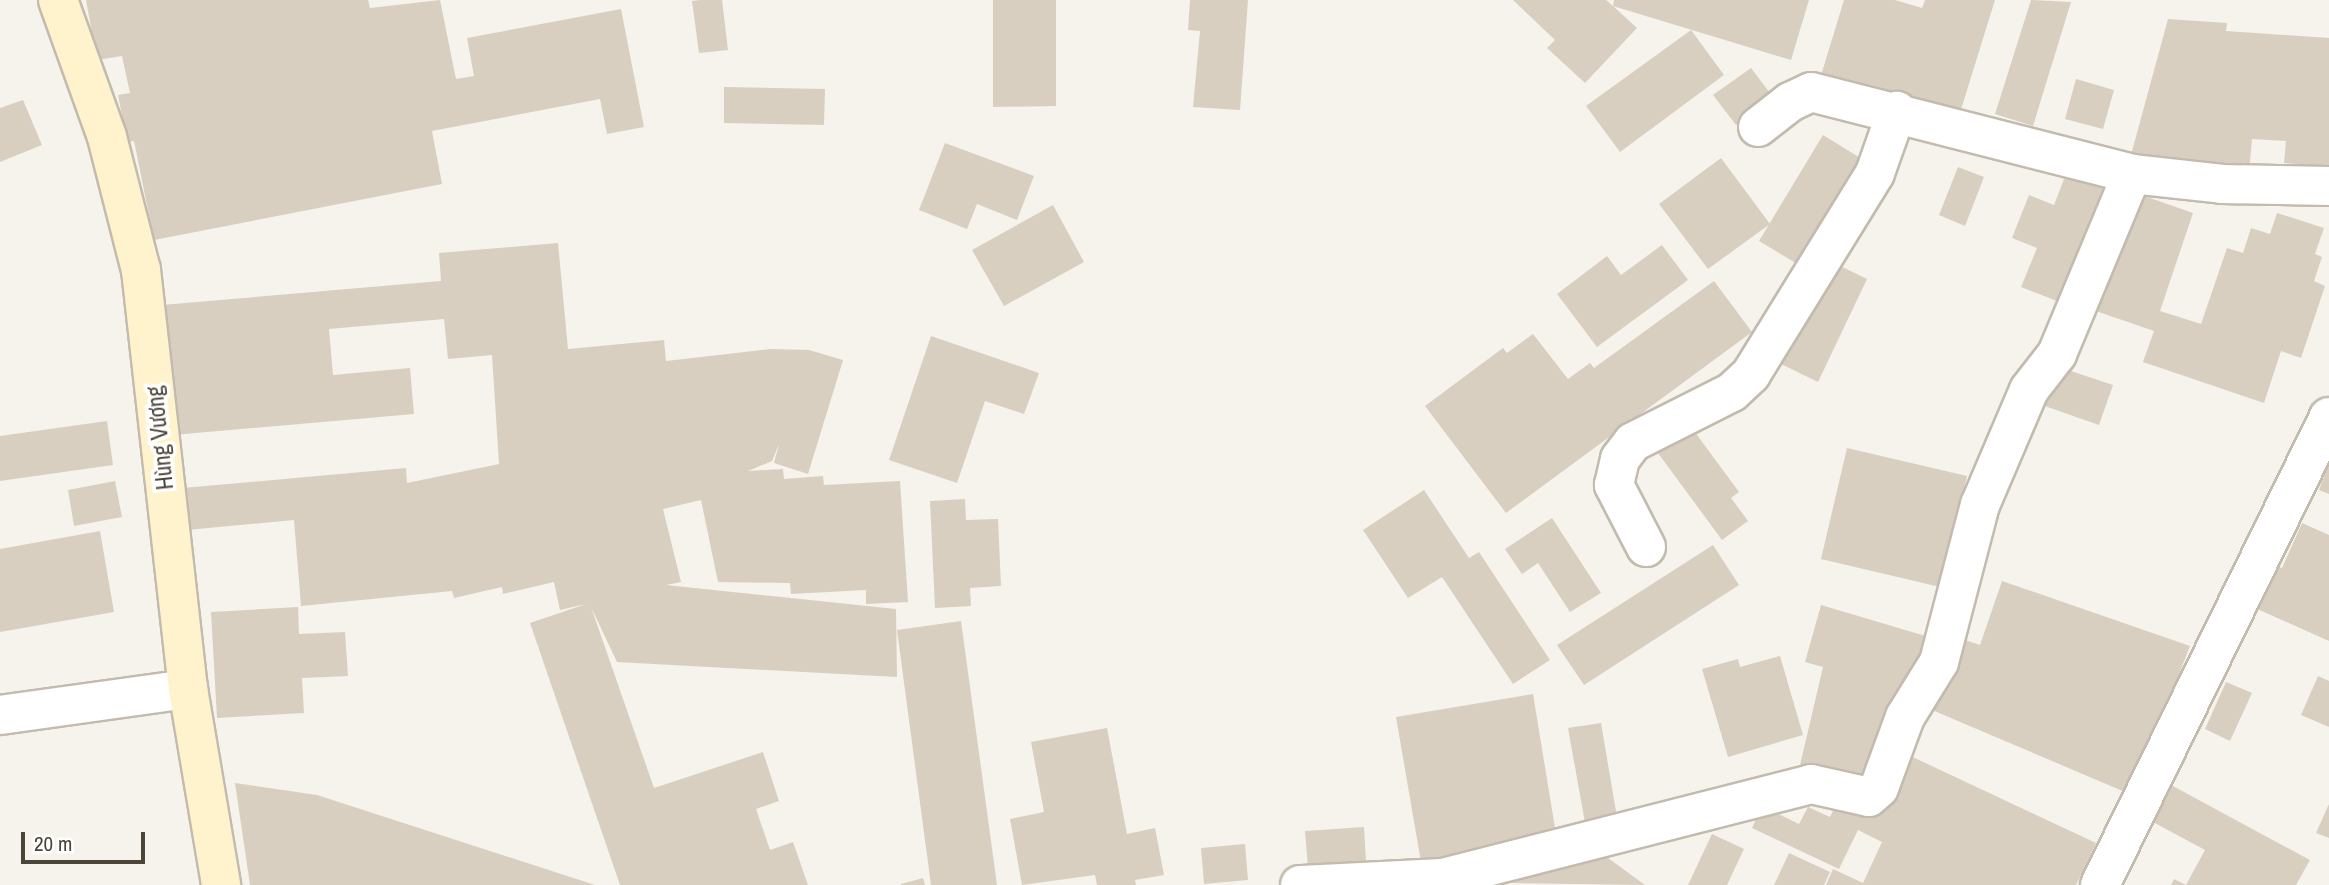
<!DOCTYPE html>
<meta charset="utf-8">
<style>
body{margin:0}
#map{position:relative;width:2329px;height:885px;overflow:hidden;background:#f6f3ec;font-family:"Archivo Narrow",sans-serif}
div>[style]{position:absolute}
.building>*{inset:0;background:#d8cfc1}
.roads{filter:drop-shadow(2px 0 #c2bbae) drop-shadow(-2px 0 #c2bbae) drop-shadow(0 2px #c2bbae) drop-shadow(0 -2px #c2bbae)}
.minor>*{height:38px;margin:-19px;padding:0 19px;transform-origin:19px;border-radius:19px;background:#fff}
.tertiary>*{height:38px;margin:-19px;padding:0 19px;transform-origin:19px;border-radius:19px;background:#fff}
.secondary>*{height:38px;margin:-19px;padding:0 19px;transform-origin:19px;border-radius:19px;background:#fff3cd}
span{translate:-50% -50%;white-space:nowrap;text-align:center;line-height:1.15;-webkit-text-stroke:7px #fff;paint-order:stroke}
.street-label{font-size:23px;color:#4b4439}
.scale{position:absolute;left:21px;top:832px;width:124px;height:32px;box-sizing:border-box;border:4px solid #4b4439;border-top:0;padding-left:9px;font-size:21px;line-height:24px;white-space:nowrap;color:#4b4439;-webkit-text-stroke:5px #fff;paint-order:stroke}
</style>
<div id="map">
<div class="building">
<i style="clip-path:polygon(86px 0,368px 0,370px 8px,440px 0,456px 79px,474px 76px,467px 38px,621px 9px,644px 127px,607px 134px,600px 99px,432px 131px,442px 184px,154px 240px,134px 141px,127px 142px,118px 95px,130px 93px,122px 56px,97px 60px)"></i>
<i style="clip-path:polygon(700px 0,722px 0,728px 50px,699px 53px,692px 1px)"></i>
<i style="clip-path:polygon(993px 0,1056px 0,1056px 106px,993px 107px)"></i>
<i style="clip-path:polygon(1190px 0,1248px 0,1240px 110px,1193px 107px,1200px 31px,1188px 30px)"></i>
<i style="clip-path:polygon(1513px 0,1606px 0,1613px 6px,1614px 0,1809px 0,1791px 60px,1613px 6px,1637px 28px,1585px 83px,1547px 48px,1555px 40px)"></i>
<i style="clip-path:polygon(1844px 0,1895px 0,1922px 8px,1925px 0,1995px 0,1959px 116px,1819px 82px)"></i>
<i style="clip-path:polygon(2031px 0,2071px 2px,2033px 126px,1995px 114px)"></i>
<i style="clip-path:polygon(2168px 19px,2227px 23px,2226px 31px,2329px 38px,2329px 166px,2284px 163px,2286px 141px,2252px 139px,2249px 172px,2128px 166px)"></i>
<i style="clip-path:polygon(1691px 30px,1724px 75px,1620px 152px,1586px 106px)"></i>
<i style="clip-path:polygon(1751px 68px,1773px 97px,1736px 125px,1713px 95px)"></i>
<i style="clip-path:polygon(2076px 79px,2114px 90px,2103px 129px,2065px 119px)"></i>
<i style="clip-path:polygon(724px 87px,825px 89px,824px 125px,724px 123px)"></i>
<i style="clip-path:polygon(23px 100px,42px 145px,0 162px,0 108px)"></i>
<i style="clip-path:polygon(1823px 135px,1867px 162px,1804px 268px,1759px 241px)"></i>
<i style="clip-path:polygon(945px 143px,1034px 176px,1017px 220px,977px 204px,967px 229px,919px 210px)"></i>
<i style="clip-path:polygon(1721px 158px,1770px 224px,1708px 269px,1659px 204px)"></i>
<i style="clip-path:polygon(2069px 166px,2122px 187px,2072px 307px,2021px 287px,2037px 248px,2012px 238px,2029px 195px,2054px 205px)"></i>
<i style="clip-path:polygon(1958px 167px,1984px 177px,1965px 226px,1939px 215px)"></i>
<i style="clip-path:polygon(2130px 191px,2193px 213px,2160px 311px,2201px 324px,2227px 248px,2243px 253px,2251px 228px,2270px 234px,2277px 213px,2324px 228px,2315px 254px,2322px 257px,2314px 281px,2325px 286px,2301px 358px,2281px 351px,2264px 403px,2143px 362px,2154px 331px,2090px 309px)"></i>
<i style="clip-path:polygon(1053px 205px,1084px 262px,1004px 306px,972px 250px)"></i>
<i style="clip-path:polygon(558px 243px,568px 349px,664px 340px,666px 361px,771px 349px,809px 350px,843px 360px,808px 474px,774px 463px,779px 444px,772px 461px,748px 471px,783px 469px,784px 479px,823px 476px,824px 485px,900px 481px,908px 602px,866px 604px,866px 590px,791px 594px,790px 583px,718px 582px,701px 500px,663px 509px,681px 582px,666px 585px,896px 609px,897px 677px,617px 662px,591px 607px,654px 788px,763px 752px,779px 801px,756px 809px,770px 850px,793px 842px,808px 885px,620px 885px,530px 623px,586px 604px,560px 610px,554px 582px,503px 594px,502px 587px,454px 598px,452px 591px,301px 606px,294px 520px,187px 530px,183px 488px,406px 468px,407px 483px,499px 464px,492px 355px,448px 359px,444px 319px,329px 329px,333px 375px,410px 368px,414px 414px,173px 435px,162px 305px,441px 281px,439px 253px)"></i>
<i style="clip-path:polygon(1662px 245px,1688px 280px,1597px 347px,1557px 294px,1607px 256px,1621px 275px)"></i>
<i style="clip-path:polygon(1828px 260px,1867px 279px,1818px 382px,1779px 363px)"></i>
<i style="clip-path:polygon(1714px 281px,1752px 332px,1506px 513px,1425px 406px,1503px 348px,1507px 353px,1533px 334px,1568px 379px,1590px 363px,1594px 368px)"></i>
<i style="clip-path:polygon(931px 336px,1039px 373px,1024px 414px,985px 401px,957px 483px,889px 460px)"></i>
<i style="clip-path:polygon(2053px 365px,2113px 385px,2099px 425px,2039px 404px)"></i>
<i style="clip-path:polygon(107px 421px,113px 465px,0 481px,0 436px)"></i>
<i style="clip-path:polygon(1689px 424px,1739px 492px,1731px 498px,1748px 521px,1722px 540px,1655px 449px)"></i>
<i style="clip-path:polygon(1847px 448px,1967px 476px,1940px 587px,1821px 559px)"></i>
<i style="clip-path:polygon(2329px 462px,2329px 494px,2319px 490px)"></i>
<i style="clip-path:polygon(115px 481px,122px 517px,74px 526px,68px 490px)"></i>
<i style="clip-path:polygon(1424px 490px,1469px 558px,1479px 552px,1550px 660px,1513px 684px,1442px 577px,1408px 598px,1363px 530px)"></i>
<i style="clip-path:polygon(965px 499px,966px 520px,998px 519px,1001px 586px,970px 588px,971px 606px,935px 608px,930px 501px)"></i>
<i style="clip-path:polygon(1552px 518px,1601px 593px,1570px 612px,1538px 563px,1522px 574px,1505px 549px)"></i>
<i style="clip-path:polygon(2302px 523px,2329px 535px,2329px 641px,2255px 608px,2275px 565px,2282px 568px)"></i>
<i style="clip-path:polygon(100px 531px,114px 612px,0 632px,0 549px)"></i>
<i style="clip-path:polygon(1713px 545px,1739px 585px,1584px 685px,1557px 645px)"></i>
<i style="clip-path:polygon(2002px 581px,2190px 646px,2132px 795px,1932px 710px,1962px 639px,1980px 645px)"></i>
<i style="clip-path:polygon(1821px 605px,1939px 640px,1878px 788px,1800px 765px,1823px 667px,1805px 662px)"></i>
<i style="clip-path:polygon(298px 607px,299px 634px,345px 632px,348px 676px,302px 678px,304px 713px,217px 718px,211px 612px)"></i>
<i style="clip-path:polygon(961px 621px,997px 885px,931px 885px,897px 630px)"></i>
<i style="clip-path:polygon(1780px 656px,1803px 735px,1728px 757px,1702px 669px,1738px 659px,1740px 667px)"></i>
<i style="clip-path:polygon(2318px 676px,2329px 681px,2329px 727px,2301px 715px)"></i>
<i style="clip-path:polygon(2226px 682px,2252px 693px,2230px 741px,2205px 729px)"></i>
<i style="clip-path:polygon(1533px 694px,1557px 840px,1421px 862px,1396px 717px)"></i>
<i style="clip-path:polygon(1601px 723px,1619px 829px,1587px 834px,1568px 728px)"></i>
<i style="clip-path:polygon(1107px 728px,1127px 834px,1155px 828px,1164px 875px,1135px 880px,1136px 885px,1097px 885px,1095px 875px,1022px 885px,1010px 819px,1044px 812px,1031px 742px)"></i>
<i style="clip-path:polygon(1902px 752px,2096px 843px,2076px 885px,1826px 885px,1833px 869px,1863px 883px,1882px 842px,1858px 830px,1839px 869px,1752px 828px,1762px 806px,1799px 824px,1808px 807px,1830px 817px,1843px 790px)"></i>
<i style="clip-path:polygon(235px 783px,317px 795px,595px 885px,250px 885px)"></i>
<i style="clip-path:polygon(2171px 785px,2310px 860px,2296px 885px,2171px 885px,2174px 879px,2186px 885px,2205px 850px,2151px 821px)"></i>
<i style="clip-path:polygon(2329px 804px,2329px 838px,2316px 833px)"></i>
<i style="clip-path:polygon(1364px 827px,1366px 862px,1308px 867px,1305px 831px)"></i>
<i style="clip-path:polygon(1712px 834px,1744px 849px,1727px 885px,1688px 885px)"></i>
<i style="clip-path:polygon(1245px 844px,1248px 880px,1204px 884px,1201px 848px)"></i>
<i style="clip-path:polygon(1593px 847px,1645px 885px,1512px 883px,1539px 859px)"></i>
<i style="clip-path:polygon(1789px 853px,1830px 872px,1824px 885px,1774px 885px)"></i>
<i style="clip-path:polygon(923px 878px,925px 885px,901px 885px,901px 884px)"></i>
</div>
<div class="roads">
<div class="minor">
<i style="left:1758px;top:127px;width:41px;rotate:-38deg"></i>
<i style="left:1790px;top:102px;width:23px;rotate:-25deg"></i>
<i style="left:1811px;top:92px;width:331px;rotate:14.3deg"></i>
<i style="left:2132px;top:174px;width:91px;rotate:6.3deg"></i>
<i style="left:2222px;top:184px;width:107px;rotate:1.1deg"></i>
<i style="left:1646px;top:547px;width:70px;rotate:-117.3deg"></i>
<i style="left:1614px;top:485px;width:27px;rotate:-77deg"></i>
<i style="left:1620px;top:459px;width:21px;rotate:-53deg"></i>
<i style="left:1633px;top:442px;width:111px;rotate:-26.8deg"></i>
<i style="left:1732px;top:392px;width:26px;rotate:-43deg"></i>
<i style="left:1751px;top:374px;width:236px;rotate:-58.3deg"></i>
<i style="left:1875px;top:173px;width:66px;rotate:-70.5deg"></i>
<i style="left:1300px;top:885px;width:143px;rotate:-2.8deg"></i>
<i style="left:1443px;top:878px;width:380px;rotate:-14.3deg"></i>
<i style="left:1811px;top:784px;width:59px;rotate:12.6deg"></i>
<i style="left:1869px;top:797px;width:13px;rotate:-42deg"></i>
<i style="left:1879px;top:788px;width:76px;rotate:-69.9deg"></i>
<i style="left:1905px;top:717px;width:65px;rotate:-58.3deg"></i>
<i style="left:1939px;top:662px;width:162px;rotate:-75.4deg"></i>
<i style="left:1980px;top:505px;width:125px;rotate:-66.9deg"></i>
<i style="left:2029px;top:390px;width:46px;rotate:-52.1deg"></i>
<i style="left:2057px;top:354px;width:195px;rotate:-67.4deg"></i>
<i style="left:2100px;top:885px;width:521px;rotate:-63.93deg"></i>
</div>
<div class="tertiary">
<i style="left:0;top:715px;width:190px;rotate:-7.9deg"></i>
</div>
<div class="secondary">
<i style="left:58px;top:0;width:145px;rotate:70.3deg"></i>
<i style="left:107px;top:137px;width:137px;rotate:75.7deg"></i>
<i style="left:141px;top:270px;width:422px;rotate:83.6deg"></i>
<i style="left:188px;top:689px;width:199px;rotate:80.4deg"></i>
</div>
</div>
<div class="street-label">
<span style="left:160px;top:438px;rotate:-96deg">Hùng Vương</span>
</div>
<div class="scale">20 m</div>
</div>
